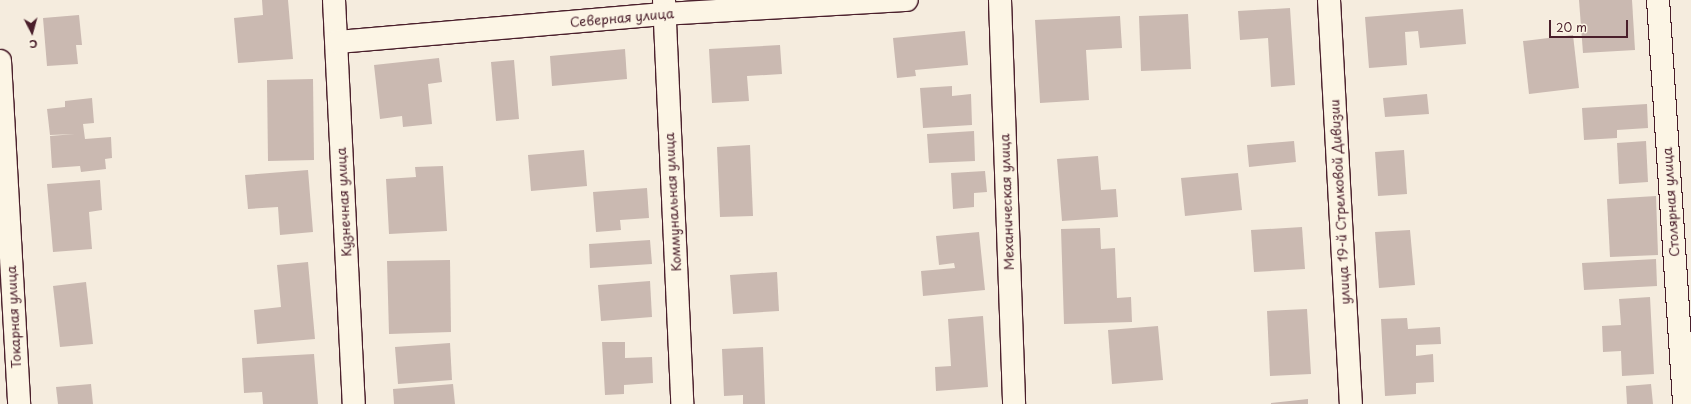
<!DOCTYPE html>
<meta charset="utf-8">
<style>
body{margin:0}
#map{position:relative;width:1691px;height:404px;overflow:hidden;background:#f5ecde;font-family:"Playpen Sans",sans-serif}
div>[style]{position:absolute}
.building>*{inset:0;background:#cab9b1}
.roads{filter:drop-shadow(1px 0 #4a1f2b) drop-shadow(-1px 0 #4a1f2b) drop-shadow(0 1px #4a1f2b) drop-shadow(0 -1px #4a1f2b)}
.minor>*{height:22px;margin:-11px;padding:0 11px;transform-origin:11px;border-radius:11px;background:#fcf5e5}
span{translate:-50% -50%;white-space:nowrap;text-align:center;line-height:1.15;-webkit-text-stroke:3px #fcf5e5;paint-order:stroke}
.street-label{font-size:13px;color:#4a1f2b}
.north{position:absolute;left:12px;top:12px;width:40px;height:40px;-webkit-text-stroke:3px #fcf5e5;paint-order:stroke;rotate:174deg;font-size:11px;font-weight:700;line-height:16px;text-align:center;color:#4a1f2b}
.north::after{content:'';display:block;margin:auto;width:14px;height:18px;background:#4a1f2b;clip-path:polygon(50% 0,100% 100%,50% 72%,0 100%)}
.scale{position:absolute;left:1549px;top:20px;width:79px;height:18px;box-sizing:border-box;border:2px solid #4a1f2b;border-top:0;padding-left:5px;font-size:12px;line-height:14px;white-space:nowrap;color:#4a1f2b;-webkit-text-stroke:3px #fcf5e5;paint-order:stroke}
</style>
<div id="map">
<div class="building">
<i style="clip-path:polygon(262px 0,288px 0,293px 59px,238px 63px,234px 18px,263px 15px)"></i>
<i style="clip-path:polygon(1579px 0,1632px 0,1635px 50px,1583px 53px)"></i>
<i style="clip-path:polygon(1290px 8px,1295px 85px,1271px 87px,1268px 38px,1240px 40px,1238px 11px)"></i>
<i style="clip-path:polygon(1463px 9px,1466px 44px,1420px 48px,1418px 31px,1405px 32px,1407px 65px,1369px 68px,1365px 17px)"></i>
<i style="clip-path:polygon(1188px 14px,1191px 69px,1141px 71px,1139px 16px)"></i>
<i style="clip-path:polygon(79px 15px,82px 45px,76px 45px,78px 64px,47px 66px,43px 18px)"></i>
<i style="clip-path:polygon(1120px 16px,1122px 48px,1086px 50px,1089px 100px,1040px 103px,1035px 20px)"></i>
<i style="clip-path:polygon(965px 31px,968px 65px,915px 70px,916px 76px,897px 78px,893px 38px)"></i>
<i style="clip-path:polygon(1573px 35px,1579px 88px,1529px 94px,1523px 41px)"></i>
<i style="clip-path:polygon(780px 45px,782px 74px,747px 76px,749px 101px,712px 103px,709px 49px)"></i>
<i style="clip-path:polygon(625px 49px,627px 79px,552px 86px,550px 56px)"></i>
<i style="clip-path:polygon(439px 58px,442px 82px,428px 84px,432px 124px,403px 127px,402px 116px,380px 119px,374px 65px)"></i>
<i style="clip-path:polygon(514px 60px,519px 119px,496px 121px,491px 62px)"></i>
<i style="clip-path:polygon(313px 79px,314px 160px,268px 161px,267px 80px)"></i>
<i style="clip-path:polygon(952px 86px,952px 96px,971px 94px,972px 125px,923px 128px,920px 88px)"></i>
<i style="clip-path:polygon(1427px 94px,1429px 114px,1385px 117px,1383px 98px)"></i>
<i style="clip-path:polygon(92px 98px,94px 123px,83px 124px,85px 139px,111px 137px,112px 158px,105px 159px,106px 169px,81px 172px,80px 166px,52px 168px,50px 136px,75px 134px,50px 135px,47px 109px,65px 107px,65px 101px)"></i>
<i style="clip-path:polygon(1647px 104px,1648px 128px,1617px 130px,1617px 138px,1584px 140px,1582px 108px)"></i>
<i style="clip-path:polygon(974px 131px,975px 161px,929px 163px,927px 134px)"></i>
<i style="clip-path:polygon(1294px 141px,1296px 162px,1249px 167px,1247px 145px)"></i>
<i style="clip-path:polygon(1646px 141px,1648px 182px,1619px 184px,1617px 143px)"></i>
<i style="clip-path:polygon(750px 145px,753px 216px,720px 217px,717px 147px)"></i>
<i style="clip-path:polygon(584px 150px,587px 186px,531px 191px,528px 155px)"></i>
<i style="clip-path:polygon(1404px 150px,1407px 194px,1378px 196px,1375px 152px)"></i>
<i style="clip-path:polygon(1098px 156px,1101px 190px,1116px 189px,1118px 217px,1062px 221px,1057px 159px)"></i>
<i style="clip-path:polygon(443px 166px,447px 231px,389px 234px,386px 179px,416px 177px,415px 167px)"></i>
<i style="clip-path:polygon(308px 170px,313px 232px,280px 235px,278px 207px,248px 209px,245px 175px)"></i>
<i style="clip-path:polygon(985px 171px,987px 192px,974px 193px,974px 207px,953px 209px,951px 173px)"></i>
<i style="clip-path:polygon(1238px 173px,1242px 210px,1185px 216px,1181px 178px)"></i>
<i style="clip-path:polygon(100px 180px,102px 210px,89px 212px,92px 249px,53px 252px,47px 184px)"></i>
<i style="clip-path:polygon(647px 188px,649px 218px,620px 220px,621px 230px,596px 232px,593px 192px)"></i>
<i style="clip-path:polygon(1656px 196px,1658px 255px,1610px 257px,1607px 199px)"></i>
<i style="clip-path:polygon(1302px 227px,1305px 269px,1254px 272px,1251px 230px)"></i>
<i style="clip-path:polygon(1100px 228px,1101px 249px,1115px 248px,1117px 298px,1131px 297px,1132px 322px,1064px 324px,1061px 229px)"></i>
<i style="clip-path:polygon(1410px 230px,1415px 285px,1379px 288px,1375px 232px)"></i>
<i style="clip-path:polygon(979px 232px,985px 290px,923px 296px,921px 271px,955px 268px,954px 263px,939px 265px,936px 236px)"></i>
<i style="clip-path:polygon(650px 240px,652px 264px,590px 268px,589px 244px)"></i>
<i style="clip-path:polygon(1656px 259px,1657px 286px,1584px 290px,1582px 263px)"></i>
<i style="clip-path:polygon(450px 260px,451px 332px,389px 334px,387px 261px)"></i>
<i style="clip-path:polygon(308px 262px,315px 339px,257px 344px,254px 310px,281px 307px,277px 265px)"></i>
<i style="clip-path:polygon(777px 272px,779px 311px,733px 314px,730px 275px)"></i>
<i style="clip-path:polygon(650px 281px,652px 317px,601px 321px,598px 285px)"></i>
<i style="clip-path:polygon(86px 282px,93px 344px,60px 347px,53px 286px)"></i>
<i style="clip-path:polygon(1650px 297px,1654px 374px,1622px 376px,1621px 351px,1603px 352px,1602px 326px,1621px 325px,1619px 299px)"></i>
<i style="clip-path:polygon(1307px 309px,1311px 374px,1270px 376px,1267px 311px)"></i>
<i style="clip-path:polygon(983px 316px,988px 387px,936px 391px,935px 367px,951px 366px,948px 319px)"></i>
<i style="clip-path:polygon(1407px 318px,1408px 329px,1440px 327px,1441px 344px,1416px 345px,1416px 356px,1433px 354px,1434px 382px,1416px 383px,1416px 394px,1385px 396px,1381px 319px)"></i>
<i style="clip-path:polygon(1158px 326px,1163px 380px,1112px 384px,1108px 330px)"></i>
<i style="clip-path:polygon(602px 342px,625px 342px,625px 358px,652px 357px,653px 383px,624px 385px,624px 394px,605px 395px)"></i>
<i style="clip-path:polygon(450px 343px,452px 380px,398px 384px,395px 347px)"></i>
<i style="clip-path:polygon(763px 347px,765px 404px,743px 404px,743px 395px,724px 396px,722px 349px)"></i>
<i style="clip-path:polygon(314px 354px,318px 404px,263px 404px,262px 392px,244px 393px,242px 358px)"></i>
<i style="clip-path:polygon(91px 384px,93px 404px,58px 404px,56px 387px)"></i>
<i style="clip-path:polygon(453px 384px,455px 404px,394px 404px,393px 389px)"></i>
<i style="clip-path:polygon(1651px 384px,1653px 404px,1627px 404px,1626px 386px)"></i>
<i style="clip-path:polygon(1308px 399px,1308px 404px,1271px 404px,1271px 403px)"></i>
</div>
<div class="roads">
<div class="minor">
<i style="left:334px;top:0;width:404px;rotate:87.2deg"></i>
<i style="left:664px;top:0;width:404px;rotate:87.4deg"></i>
<i style="left:1000px;top:0;width:404px;rotate:88deg"></i>
<i style="left:1329px;top:0;width:405px;rotate:86.9deg"></i>
<i style="left:1658px;top:0;width:405px;rotate:86.3deg"></i>
<i style="left:337px;top:42px;width:328px;rotate:-4.9deg"></i>
<i style="left:664px;top:14px;width:243px;rotate:-3.3deg"></i>
<i style="left:0;top:61px;width:344px;rotate:86.8deg"></i>
</div>
</div>
<div class="street-label">
<span style="left:622px;top:18px;rotate:-5deg">Северная улица</span>
<span style="left:344px;top:202px;rotate:-93deg">Кузнечная улица</span>
<span style="left:673px;top:202px;rotate:-93deg">Коммунальная улица</span>
<span style="left:1007px;top:202px;rotate:-92deg">Механическая улица</span>
<span style="left:1340px;top:202px;rotate:-93deg">улица 19-й Стрелковой Дивизии</span>
<span style="left:1671px;top:202px;rotate:-94deg">Столярная улица</span>
<span style="left:14px;top:317px;rotate:-93deg">Токарная улица</span>
</div>
<div class="north">С</div>
<div class="scale">20 m</div>
</div>
